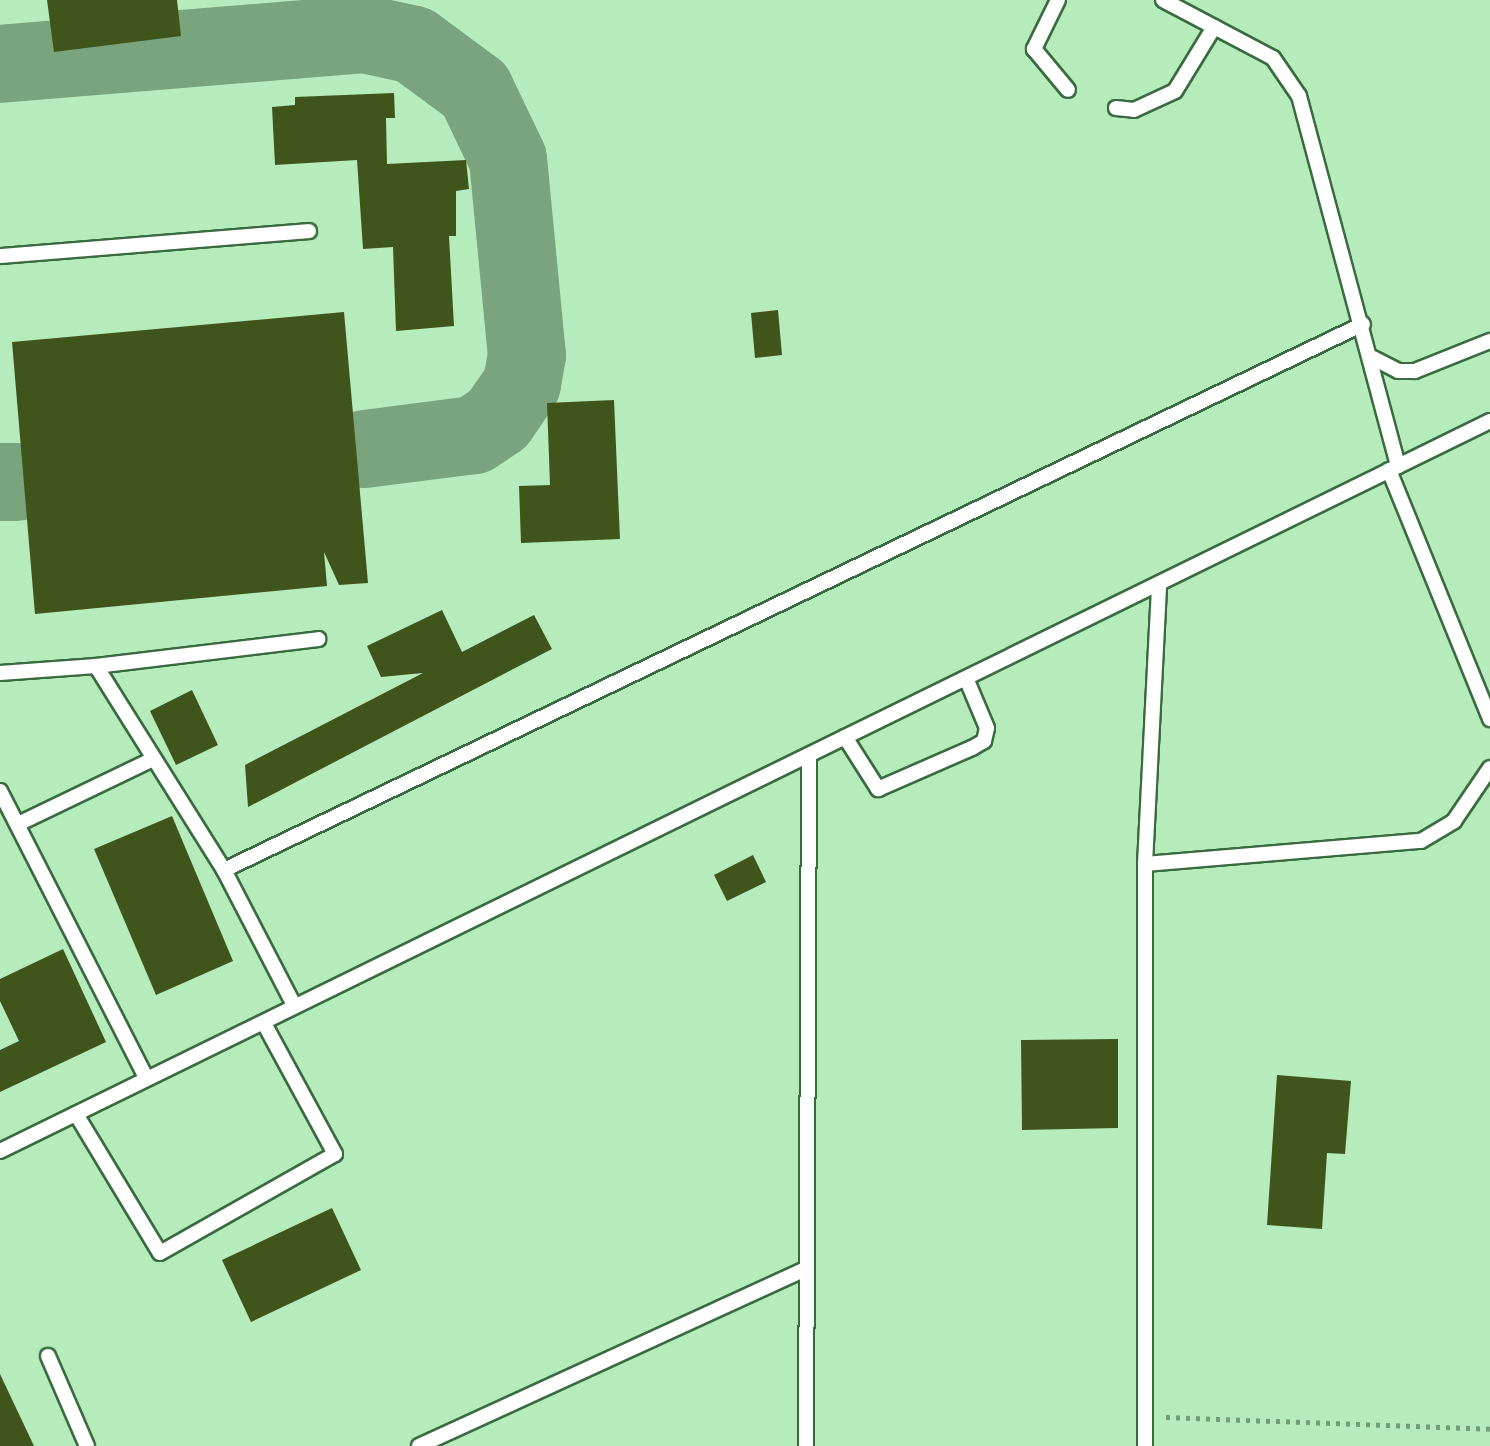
<!DOCTYPE html>
<style>
body{margin:0}
#map{position:relative;width:1490px;height:1446px;overflow:hidden;background:#b6ecbb;font-family:Barlow,sans-serif}
div>[style]{position:absolute}
.taxiway>*{height:78px;margin:-39px;padding:0 39px;transform-origin:39px;border-radius:39px;background:#7aa47e}
.building>*{inset:0;background:#40551b}
.path>*{height:5px;margin-top:-2.5px;transform-origin:0;background:repeating-linear-gradient(90deg,#739c77 0 4px,transparent 0 10px)}
.roads{filter:drop-shadow(2px 0 #3a6b40) drop-shadow(-2px 0 #3a6b40) drop-shadow(0 2px #3a6b40) drop-shadow(0 -2px #3a6b40)}
.service>*{height:14px;margin:-7px;padding:0 7px;transform-origin:7px;border-radius:7px;background:#fff}
span{translate:-50% -50%;white-space:nowrap;text-align:center;line-height:1.15;-webkit-text-stroke:8px #c3fac8;paint-order:stroke}
</style>
<div id="map">
<div class="taxiway">
<i style="left:0;top:64px;width:365px;rotate:-4.7deg"></i>
<i style="left:364px;top:34px;width:51px;rotate:12.4deg"></i>
<i style="left:414px;top:45px;width:76px;rotate:36.4deg"></i>
<i style="left:475px;top:90px;width:76px;rotate:64.4deg"></i>
<i style="left:508px;top:159px;width:197px;rotate:84.5deg"></i>
<i style="left:527px;top:355px;width:29px;rotate:100deg"></i>
<i style="left:522px;top:384px;width:42px;rotate:124.4deg"></i>
<i style="left:498px;top:419px;width:29px;rotate:146deg"></i>
<i style="left:474px;top:435px;width:111px;rotate:172.7deg"></i>
<i style="left:0;top:482px;width:17px"></i>
</div>
<div class="building">
<i style="clip-path:polygon(47px 0,177px 0,181px 36px,54px 52px)"></i>
<i style="clip-path:polygon(394px 93px,395px 118px,386px 118px,387px 164px,466px 160px,469px 189px,456px 191px,456px 236px,449px 236px,454px 326px,396px 331px,393px 247px,363px 249px,357px 160px,275px 165px,272px 107px,295px 105px,295px 97px)"></i>
<i style="clip-path:polygon(778px 310px,782px 355px,755px 358px,751px 313px)"></i>
<i style="clip-path:polygon(344px 312px,368px 583px,339px 585px,324px 552px,327px 586px,35px 614px,12px 342px)"></i>
<i style="clip-path:polygon(614px 400px,620px 539px,521px 543px,519px 486px,550px 485px,547px 403px)"></i>
<i style="clip-path:polygon(442px 610px,462px 652px,534px 615px,552px 649px,248px 807px,245px 765px,423px 673px,381px 677px,367px 646px)"></i>
<i style="clip-path:polygon(192px 690px,218px 745px,176px 765px,150px 711px)"></i>
<i style="clip-path:polygon(172px 816px,233px 961px,156px 995px,94px 849px)"></i>
<i style="clip-path:polygon(753px 855px,766px 882px,727px 901px,714px 875px)"></i>
<i style="clip-path:polygon(63px 949px,106px 1042px,0 1092px,0 1050px,19px 1041px,0 1001px,0 979px)"></i>
<i style="clip-path:polygon(1118px 1039px,1118px 1128px,1022px 1130px,1021px 1040px)"></i>
<i style="clip-path:polygon(1277px 1075px,1351px 1081px,1345px 1154px,1327px 1153px,1322px 1229px,1267px 1225px)"></i>
<i style="clip-path:polygon(332px 1208px,361px 1270px,251px 1322px,222px 1260px)"></i>
<i style="clip-path:polygon(0 1374px,34px 1446px,0 1446px)"></i>
</div>
<div class="path">
<i style="left:1166px;top:1417px;width:324px;rotate:2.1deg"></i>
</div>
<div class="roads">
<div class="service">
<i style="left:1058px;top:0;width:55px;rotate:116.1deg"></i>
<i style="left:1034px;top:49px;width:53px;rotate:50.3deg"></i>
<i style="left:1163px;top:0;width:124px;rotate:27.8deg"></i>
<i style="left:1273px;top:58px;width:46px;rotate:55.6deg"></i>
<i style="left:1299px;top:96px;width:383px;rotate:75deg"></i>
<i style="left:1116px;top:108px;width:18px;rotate:6deg"></i>
<i style="left:1134px;top:110px;width:45px;rotate:-24.9deg"></i>
<i style="left:1175px;top:91px;width:75px;rotate:-58.6deg"></i>
<i style="left:0;top:256px;width:310px;rotate:-4.6deg"></i>
<i style="left:1373px;top:358px;width:28px;rotate:27deg"></i>
<i style="left:1398px;top:371px;width:17px"></i>
<i style="left:1415px;top:371px;width:81px;rotate:-21.8deg"></i>
<i style="left:1389px;top:470px;width:269px;rotate:67.9deg"></i>
<i style="left:96px;top:666px;width:224px;rotate:-6.9deg"></i>
<i style="left:0;top:673px;width:96px;rotate:-4.2deg"></i>
<i style="left:96px;top:666px;width:241px;rotate:57.9deg"></i>
<i style="left:224px;top:870px;width:152px;rotate:62.6deg"></i>
<i style="left:845px;top:737px;width:62px;rotate:57.6deg"></i>
<i style="left:878px;top:789px;width:103px;rotate:-23.6deg"></i>
<i style="left:972px;top:748px;width:14px;rotate:-30deg"></i>
<i style="left:984px;top:741px;width:13px;rotate:-77deg"></i>
<i style="left:987px;top:728px;width:54px;rotate:-112.8deg"></i>
<i style="left:0;top:791px;width:323px;rotate:63deg"></i>
<i style="left:18px;top:824px;width:150px;rotate:-25.7deg"></i>
<i style="left:1145px;top:864px;width:277px;rotate:-4.8deg"></i>
<i style="left:1421px;top:841px;width:39px;rotate:-31deg"></i>
<i style="left:1454px;top:821px;width:64px;rotate:-55.8deg"></i>
<i style="left:224px;top:870px;width:1263px;rotate:-25.61deg"></i>
<i style="left:76px;top:1114px;width:162px;rotate:58.9deg"></i>
<i style="left:160px;top:1253px;width:201px;rotate:-29.5deg"></i>
<i style="left:335px;top:1154px;width:149px;rotate:-118.5deg"></i>
<i style="left:0;top:1151px;width:1659px;rotate:-26.1deg"></i>
<i style="left:48px;top:1356px;width:98px;rotate:66.6deg"></i>
<i style="left:419px;top:1446px;width:422px;rotate:-24.6deg"></i>
<i style="left:806px;top:1446px;width:691px;rotate:-89.75deg"></i>
<i style="left:1145px;top:1446px;width:582px;rotate:-90deg"></i>
<i style="left:1145px;top:864px;width:281px;rotate:-87.1deg"></i>
</div>
</div>
</div>
